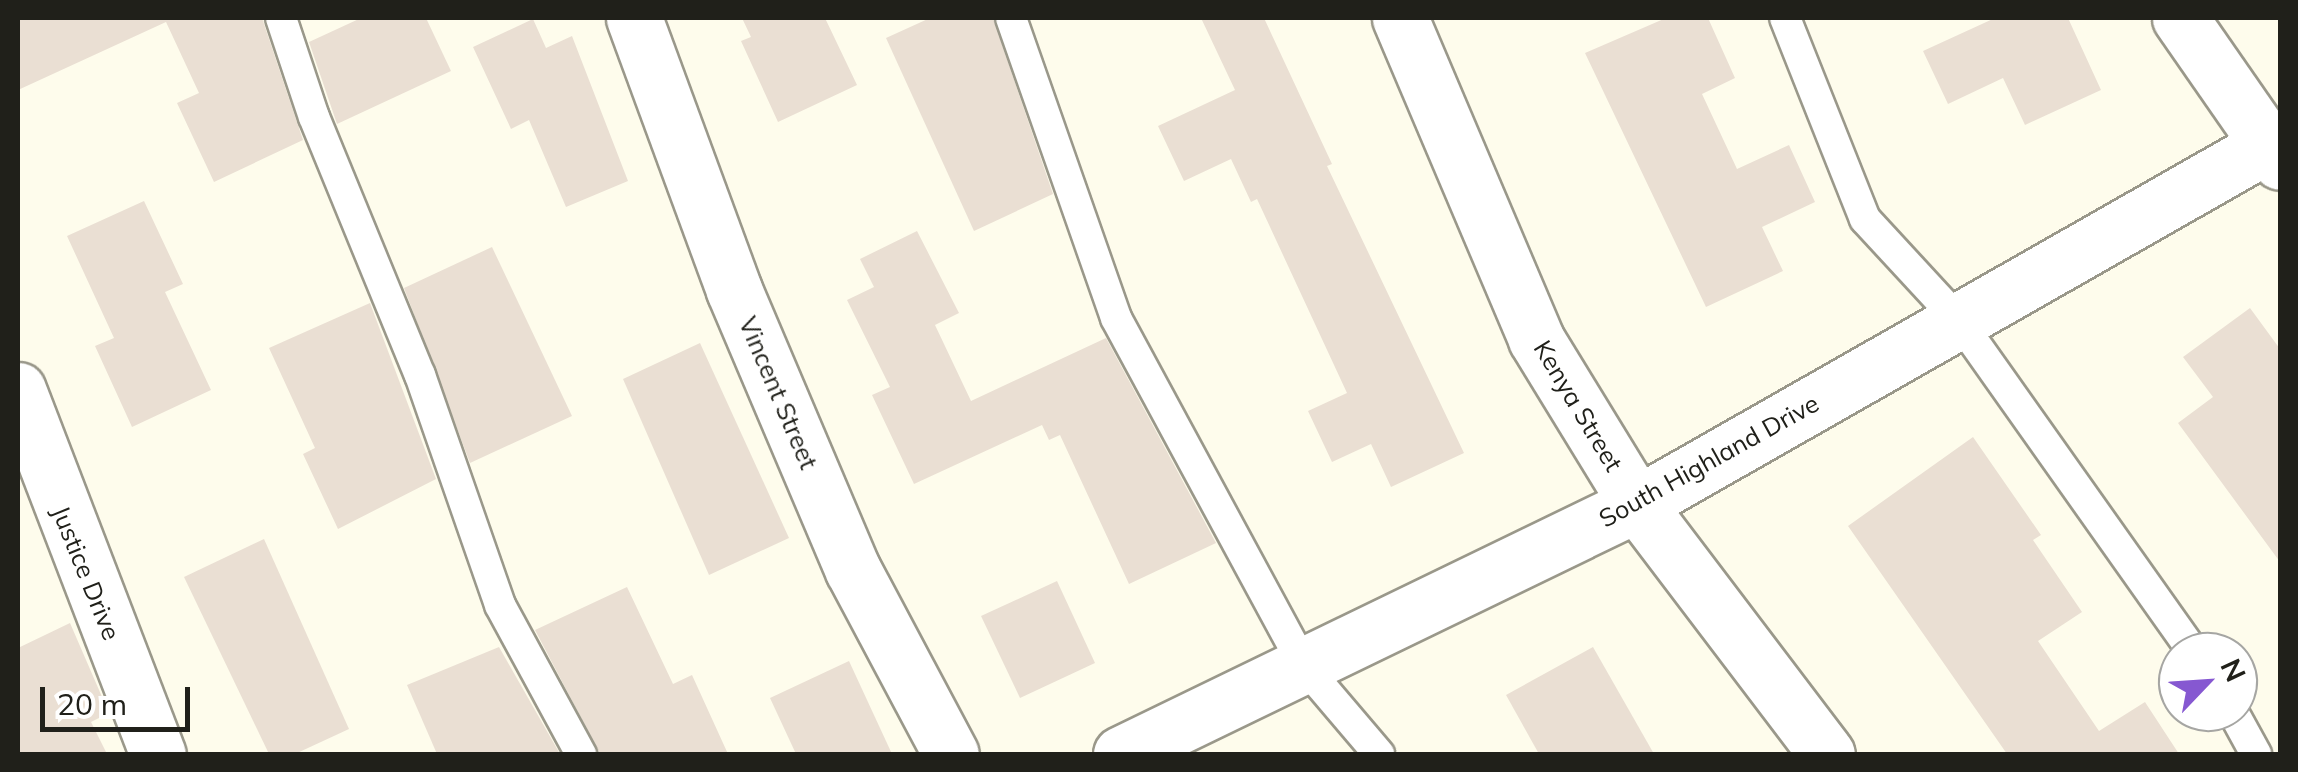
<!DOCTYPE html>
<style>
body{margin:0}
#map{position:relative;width:2298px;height:772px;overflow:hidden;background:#fefcec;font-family:Mulish,sans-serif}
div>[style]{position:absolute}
.building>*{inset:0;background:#eadfd3}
.roads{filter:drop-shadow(2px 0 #9a988a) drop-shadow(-2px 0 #9a988a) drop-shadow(0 2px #9a988a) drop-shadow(0 -2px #9a988a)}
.service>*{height:30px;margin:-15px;padding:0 15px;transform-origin:15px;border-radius:15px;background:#fff}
.minor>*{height:55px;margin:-27.5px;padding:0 27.5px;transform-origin:27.5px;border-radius:27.5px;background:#fff}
span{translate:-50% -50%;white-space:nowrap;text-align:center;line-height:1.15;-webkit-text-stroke:8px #fff;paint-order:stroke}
.street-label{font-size:25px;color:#20201a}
.frame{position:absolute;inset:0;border:20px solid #20201a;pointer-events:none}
.north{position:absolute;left:2158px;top:632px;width:100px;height:100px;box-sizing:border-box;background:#fff;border:2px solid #a6a6a3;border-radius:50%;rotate:65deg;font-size:28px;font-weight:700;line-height:40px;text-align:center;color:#20201a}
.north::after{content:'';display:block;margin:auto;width:35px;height:45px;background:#8658d1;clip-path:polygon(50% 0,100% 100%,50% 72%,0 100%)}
.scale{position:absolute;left:40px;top:687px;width:150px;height:45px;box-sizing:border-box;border:5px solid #20201a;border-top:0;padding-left:12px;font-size:30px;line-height:35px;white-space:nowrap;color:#20201a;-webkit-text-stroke:8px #fff;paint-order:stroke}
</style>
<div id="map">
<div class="building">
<i style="clip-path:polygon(18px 18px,262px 18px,303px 140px,214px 182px,177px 103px,199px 93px,166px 22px,18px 90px)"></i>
<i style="clip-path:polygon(361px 18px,426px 18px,451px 71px,337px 124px,309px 42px)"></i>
<i style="clip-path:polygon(742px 18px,825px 18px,857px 85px,778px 122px,741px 41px,751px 37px)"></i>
<i style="clip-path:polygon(930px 18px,993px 18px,1053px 194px,974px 231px,886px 38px)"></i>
<i style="clip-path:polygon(1201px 18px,1264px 18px,1332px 164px,1327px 166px,1464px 453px,1391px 487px,1371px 444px,1332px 462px,1308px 411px,1347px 393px,1257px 199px,1251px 202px,1231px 159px,1184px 181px,1158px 126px,1235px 90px)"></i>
<i style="clip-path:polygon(1666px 18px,1708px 18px,1735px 78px,1702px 94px,1737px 169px,1789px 145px,1815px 202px,1762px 227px,1783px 271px,1706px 307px,1585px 53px)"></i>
<i style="clip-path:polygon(1995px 18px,2068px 18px,2101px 90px,2025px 125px,2003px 78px,1948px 104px,1923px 51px)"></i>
<i style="clip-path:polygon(533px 19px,546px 48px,572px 36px,628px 181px,566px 207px,529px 120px,511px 129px,473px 47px)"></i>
<i style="clip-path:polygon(144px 201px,183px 284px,165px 292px,211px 390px,132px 427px,95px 346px,114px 338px,67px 236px)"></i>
<i style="clip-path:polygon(917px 231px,959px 313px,935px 325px,971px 401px,1106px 338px,1216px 543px,1129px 584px,1060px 435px,1049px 440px,1042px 425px,914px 484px,872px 395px,890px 387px,847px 300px,874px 287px,860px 259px)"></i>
<i style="clip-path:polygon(492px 247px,572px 416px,470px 463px,404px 288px)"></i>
<i style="clip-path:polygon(370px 303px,436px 479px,338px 529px,303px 454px,315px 448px,269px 348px)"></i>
<i style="clip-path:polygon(2250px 308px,2280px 349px,2280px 562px,2178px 423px,2213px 397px,2183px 357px)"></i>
<i style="clip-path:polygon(700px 343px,789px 538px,709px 575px,623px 379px)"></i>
<i style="clip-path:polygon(1973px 437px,2041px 535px,2033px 540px,2082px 612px,2038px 641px,2099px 731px,2145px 702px,2179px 754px,2007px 754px,1848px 526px)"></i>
<i style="clip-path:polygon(264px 539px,349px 729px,295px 754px,269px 754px,184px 577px)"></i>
<i style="clip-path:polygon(1057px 581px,1095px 663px,1020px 698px,981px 616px)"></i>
<i style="clip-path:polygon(627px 587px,673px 684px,692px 675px,728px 754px,600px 754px,535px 630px)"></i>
<i style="clip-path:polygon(70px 623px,109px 713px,91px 722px,107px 754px,18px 754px,18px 648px)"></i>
<i style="clip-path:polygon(499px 647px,560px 754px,437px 754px,407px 685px)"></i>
<i style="clip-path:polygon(1593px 647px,1654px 754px,1539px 754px,1506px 695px)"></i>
<i style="clip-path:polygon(849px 661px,892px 754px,796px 754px,770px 698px)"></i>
</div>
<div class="roads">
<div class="service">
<i style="left:281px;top:18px;width:104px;rotate:71.6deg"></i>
<i style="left:314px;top:117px;width:279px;rotate:67.7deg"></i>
<i style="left:420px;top:375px;width:244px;rotate:70.8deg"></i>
<i style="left:500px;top:605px;width:170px;rotate:61.5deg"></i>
<i style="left:1011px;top:18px;width:318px;rotate:70.7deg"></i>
<i style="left:1116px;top:318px;width:396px;rotate:61.6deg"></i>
<i style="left:1304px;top:666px;width:116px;rotate:49.6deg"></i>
<i style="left:1785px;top:18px;width:216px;rotate:68.3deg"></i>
<i style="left:1865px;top:219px;width:139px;rotate:47.3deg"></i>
<i style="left:1959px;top:321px;width:405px;rotate:54.7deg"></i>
<i style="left:2233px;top:712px;width:48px;rotate:61.3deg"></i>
</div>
<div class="minor">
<i style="left:634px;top:18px;width:290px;rotate:69.8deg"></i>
<i style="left:734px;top:290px;width:304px;rotate:67deg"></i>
<i style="left:853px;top:570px;width:208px;rotate:62deg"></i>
<i style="left:1400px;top:18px;width:349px;rotate:67deg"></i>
<i style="left:1536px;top:339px;width:193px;rotate:58.5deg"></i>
<i style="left:1637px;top:504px;width:314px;rotate:52.8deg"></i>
<i style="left:2180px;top:18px;width:175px;rotate:55.2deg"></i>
<i style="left:18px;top:390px;width:390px;rotate:69deg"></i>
<i style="left:1121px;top:754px;width:573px;rotate:-25.85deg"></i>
<i style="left:1637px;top:504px;width:740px;rotate:-29.65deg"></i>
</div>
</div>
<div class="street-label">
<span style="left:778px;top:393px;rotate:67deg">Vincent Street</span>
<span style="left:1578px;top:406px;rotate:59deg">Kenya Street</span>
<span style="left:1709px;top:461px;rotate:-29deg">South Highland Drive</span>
<span style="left:86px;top:573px;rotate:68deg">Justice Drive</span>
</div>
<div class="frame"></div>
<div class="north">N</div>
<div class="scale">20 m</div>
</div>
